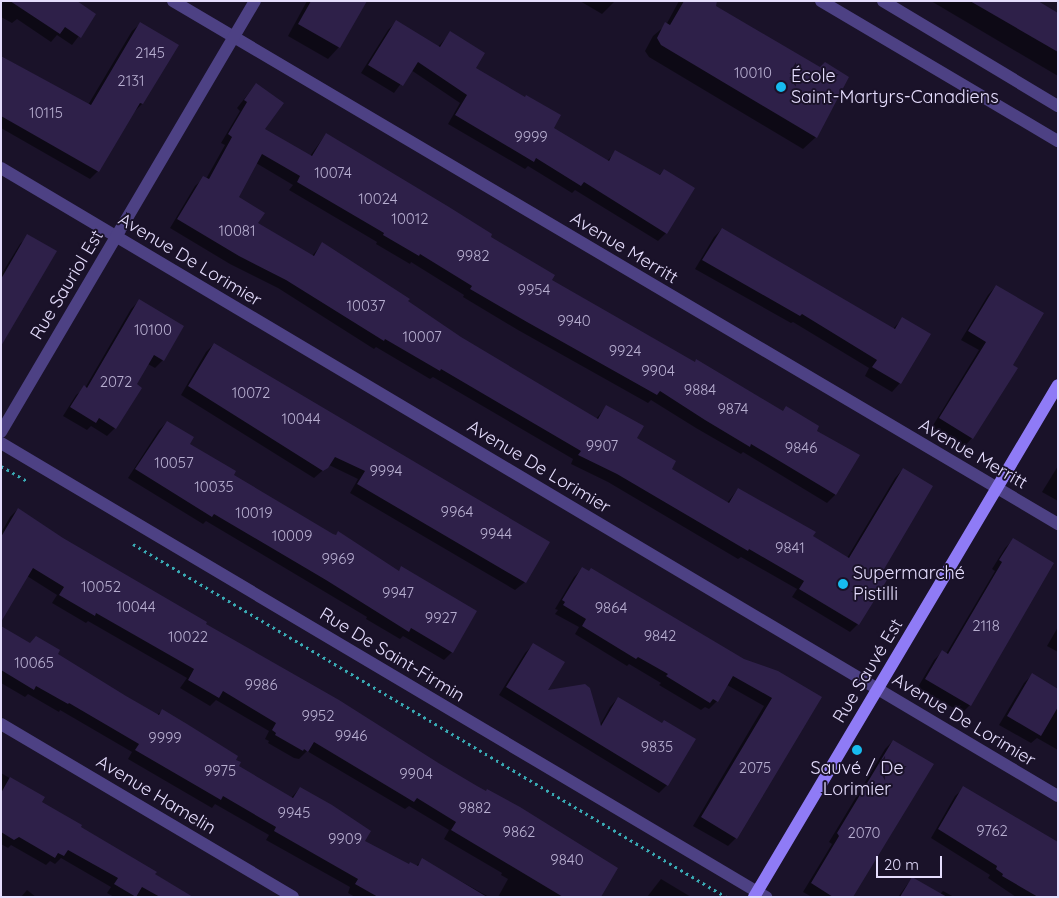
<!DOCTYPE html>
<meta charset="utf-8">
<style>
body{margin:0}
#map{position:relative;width:1059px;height:898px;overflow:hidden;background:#1a1229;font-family:Quicksand,sans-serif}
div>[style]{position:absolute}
.shadow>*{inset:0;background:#0007}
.building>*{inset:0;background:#2e2049}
.path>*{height:3px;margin-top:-1.5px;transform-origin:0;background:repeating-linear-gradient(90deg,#39aab4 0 2.5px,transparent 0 6.5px)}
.street>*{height:12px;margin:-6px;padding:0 6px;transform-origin:6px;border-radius:6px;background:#4d4184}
.secondary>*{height:12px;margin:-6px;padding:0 6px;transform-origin:6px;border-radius:6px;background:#8f7bf6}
.dots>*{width:14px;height:14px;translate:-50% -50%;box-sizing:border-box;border:2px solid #1a1229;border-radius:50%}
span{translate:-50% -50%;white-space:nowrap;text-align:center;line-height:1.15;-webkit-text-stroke:4px #1a1229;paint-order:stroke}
.number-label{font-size:15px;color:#b7aed0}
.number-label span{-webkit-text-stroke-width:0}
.poi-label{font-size:18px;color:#e5ddfd}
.left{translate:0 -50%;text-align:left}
.street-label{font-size:18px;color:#e5ddfd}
.frame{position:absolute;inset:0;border:2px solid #e5ddfd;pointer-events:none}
.scale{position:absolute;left:876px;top:856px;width:66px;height:22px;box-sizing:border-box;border:2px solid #e5ddfd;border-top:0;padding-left:6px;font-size:15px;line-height:18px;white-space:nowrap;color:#e5ddfd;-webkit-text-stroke:4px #1a1229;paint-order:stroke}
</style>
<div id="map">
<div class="shadow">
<i style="clip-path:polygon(1px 1px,74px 1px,95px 15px,72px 45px,57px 35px,51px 42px,17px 19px,12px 23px,1px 17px)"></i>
<i style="clip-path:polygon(307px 1px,365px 1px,339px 47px,328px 59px,288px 36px)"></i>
<i style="clip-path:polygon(580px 1px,615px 1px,602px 14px)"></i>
<i style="clip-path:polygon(679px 1px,716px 1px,714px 6px,820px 69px,847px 78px,816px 137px,803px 149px,649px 57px,645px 51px,653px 36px,666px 25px)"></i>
<i style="clip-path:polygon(931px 1px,1035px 1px,1058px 15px,1058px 76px)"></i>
<i style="clip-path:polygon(396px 22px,438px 47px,451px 32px,474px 69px,552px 129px,607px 161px,616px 152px,658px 176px,664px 170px,666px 233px,658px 241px,575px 190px,572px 193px,528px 166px,525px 169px,448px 124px,460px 103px,411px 70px,394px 93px,361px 73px,388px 30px)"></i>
<i style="clip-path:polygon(141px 23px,142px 104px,134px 112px,98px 171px,90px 179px,1px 128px,1px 56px,88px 105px,132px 31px)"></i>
<i style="clip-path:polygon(256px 84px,263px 130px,310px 156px,326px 134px,489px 237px,550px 281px,858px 455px,835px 495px,827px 503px,743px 452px,741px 454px,696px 428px,651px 400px,648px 403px,518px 330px,463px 297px,464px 295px,411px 262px,410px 264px,376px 244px,377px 242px,289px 190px,293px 185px,256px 163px,237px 198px,257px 224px,312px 256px,322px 244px,460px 338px,596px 419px,606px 407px,635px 438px,670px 469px,727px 503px,738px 489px,847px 558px,895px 478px,903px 469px,878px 576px,858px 624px,850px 632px,792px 597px,797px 589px,741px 557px,738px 559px,608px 482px,571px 464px,573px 459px,433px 377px,430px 379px,376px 347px,374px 349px,278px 288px,230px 264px,170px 228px,195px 186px,204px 178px,206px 179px,225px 145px,221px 143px,240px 111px,237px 108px)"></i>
<i style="clip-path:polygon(722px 229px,893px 329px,902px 319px,900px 383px,892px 392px,865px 376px,869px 368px,793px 322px,791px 323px,695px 269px,714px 237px)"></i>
<i style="clip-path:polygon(28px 236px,1px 345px,1px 275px,20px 244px)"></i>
<i style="clip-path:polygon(996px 286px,1011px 365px,1017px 368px,972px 438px,964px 447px,932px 427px,979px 350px,961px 340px,988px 295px)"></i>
<i style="clip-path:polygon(139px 301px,163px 360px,155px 368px,148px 364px,135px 384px,115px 428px,107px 436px,91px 426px,87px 430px,63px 416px,76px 395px,85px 388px,131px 309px)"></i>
<i style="clip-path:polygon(214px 344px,525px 582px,515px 590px,350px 493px,358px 479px,329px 465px,314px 478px,181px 395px,206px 352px)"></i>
<i style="clip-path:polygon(167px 422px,189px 445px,232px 475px,335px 536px,339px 532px,398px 572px,402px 568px,452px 652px,444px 660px,403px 636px,400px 639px,366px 619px,367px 617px,206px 521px,203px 524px,128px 478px,159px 430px)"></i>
<i style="clip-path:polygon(1058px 466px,1058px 501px,1042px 492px)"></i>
<i style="clip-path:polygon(18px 509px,63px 539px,205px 625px,598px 897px,498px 897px,508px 879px,501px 875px,502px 873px,444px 839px,449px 830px,409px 806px,405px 809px,307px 751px,299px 759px,294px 758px,268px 743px,269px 741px,265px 739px,269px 731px,216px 700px,210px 706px,180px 688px,187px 678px,88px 621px,86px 623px,52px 603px,57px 595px,27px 576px,1px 619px,1px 533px,10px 517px)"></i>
<i style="clip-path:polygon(1013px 540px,970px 705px,962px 713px,918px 687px,934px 660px,942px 652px,946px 654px,995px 571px,992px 569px,1005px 548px)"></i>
<i style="clip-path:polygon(582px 569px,744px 660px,821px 697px,736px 838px,728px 846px,693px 826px,764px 706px,727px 685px,717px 701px,709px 709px,705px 707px,701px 710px,659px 685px,661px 683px,629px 664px,627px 666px,575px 634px,579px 627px,555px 614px,558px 610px,555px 609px,574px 577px)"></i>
<i style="clip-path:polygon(1058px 627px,1058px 652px,1047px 646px)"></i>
<i style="clip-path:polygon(1px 628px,29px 644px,56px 655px,157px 715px,162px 711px,235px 760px,237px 767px,291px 798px,300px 788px,363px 842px,408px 865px,416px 866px,423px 860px,489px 897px,355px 897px,348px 893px,350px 887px,266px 840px,269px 835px,215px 804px,212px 808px,128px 759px,132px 752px,60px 710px,59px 712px,28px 694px,25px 697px,1px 683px)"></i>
<i style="clip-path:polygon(533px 645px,546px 692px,600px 725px,610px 707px,618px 698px,667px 785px,659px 793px,499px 695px,525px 653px)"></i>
<i style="clip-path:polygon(1032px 675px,1058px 691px,1058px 750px,1037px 738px,1031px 743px,999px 725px,1024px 683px)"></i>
<i style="clip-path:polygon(893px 741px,851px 897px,812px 897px,803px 892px,832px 844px,829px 842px,885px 749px)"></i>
<i style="clip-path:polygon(1px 773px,43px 798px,40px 802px,191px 897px,114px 897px,107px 893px,111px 887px,61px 858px,55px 864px,50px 861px,46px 865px,11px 845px,8px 848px,1px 844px)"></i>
<i style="clip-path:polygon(964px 788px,1058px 897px,1016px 897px,988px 878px,990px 875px,931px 838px,955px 796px)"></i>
<i style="clip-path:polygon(912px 878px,940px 894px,943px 891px,954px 897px,898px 897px)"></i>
<i style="clip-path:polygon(661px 879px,691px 897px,647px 897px)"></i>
<i style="clip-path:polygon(27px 890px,36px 897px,21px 897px)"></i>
</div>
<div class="building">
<i style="clip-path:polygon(10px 1px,77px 1px,96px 14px,81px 38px,65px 27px,60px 34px)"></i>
<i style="clip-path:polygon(311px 1px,367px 1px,340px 48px,298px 24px)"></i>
<i style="clip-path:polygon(684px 1px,717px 1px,716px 6px,820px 67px,825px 62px,849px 77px,817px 138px,661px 45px,657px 38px,665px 22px,670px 25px)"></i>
<i style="clip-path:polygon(970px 1px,1038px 1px,1058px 13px,1058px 52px)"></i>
<i style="clip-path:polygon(396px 20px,440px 47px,450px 31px,485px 53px,476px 68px,525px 97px,526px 95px,561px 115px,554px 128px,609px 161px,615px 150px,660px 175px,664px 169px,695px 188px,667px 234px,584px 182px,581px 186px,536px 158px,534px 162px,455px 115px,467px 95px,418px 62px,403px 86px,368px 65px)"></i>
<i style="clip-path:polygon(140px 22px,179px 45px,143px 104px,140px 103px,99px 172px,1px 116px,1px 56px,91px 105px)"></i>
<i style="clip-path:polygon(256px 83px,284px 103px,265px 129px,312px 156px,326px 133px,449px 207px,492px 234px,491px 237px,555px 275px,552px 280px,695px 362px,696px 359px,783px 411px,786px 406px,819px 426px,817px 431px,860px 455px,836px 495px,751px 444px,750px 447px,705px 420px,660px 391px,657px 395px,527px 322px,470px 289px,472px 286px,420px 254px,419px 256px,383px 235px,384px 233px,297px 182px,300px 176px,262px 154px,239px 197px,265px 213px,258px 223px,314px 256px,322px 242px,410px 299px,408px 301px,461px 337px,598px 419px,606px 405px,644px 426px,637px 438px,676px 461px,672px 469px,729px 503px,738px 488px,816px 532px,813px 536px,849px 558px,903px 468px,933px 486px,880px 576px,887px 580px,859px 625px,799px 589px,804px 581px,749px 549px,748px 551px,617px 474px,578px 455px,581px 451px,441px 369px,440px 371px,385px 339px,384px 341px,286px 280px,239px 256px,177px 219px,203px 176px,209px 179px,232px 137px,228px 134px,247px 102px,244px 100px)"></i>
<i style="clip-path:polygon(722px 228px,895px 329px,902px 317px,931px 334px,901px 384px,872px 367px,877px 360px,802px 314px,800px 316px,702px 260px)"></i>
<i style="clip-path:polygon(27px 234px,57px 251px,1px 346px,1px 279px)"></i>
<i style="clip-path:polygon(996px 285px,1044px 313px,1013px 365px,1018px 368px,973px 439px,939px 418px,986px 342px,968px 331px)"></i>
<i style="clip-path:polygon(139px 299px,184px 326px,164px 361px,154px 355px,137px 384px,142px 388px,116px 429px,99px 418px,96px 423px,70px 407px,84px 385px,87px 388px)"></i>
<i style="clip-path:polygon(214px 343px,550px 542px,526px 583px,357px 484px,365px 471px,335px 457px,328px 468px,323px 471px,188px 386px)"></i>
<i style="clip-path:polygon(167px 421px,194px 437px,190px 444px,236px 471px,234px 475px,333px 534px,336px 535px,338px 531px,399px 571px,401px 566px,477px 611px,453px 653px,411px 628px,409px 632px,326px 580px,214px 514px,212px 517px,135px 469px)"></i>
<i style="clip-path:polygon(18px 508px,63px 538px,207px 622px,206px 624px,339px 700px,440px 764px,477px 786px,486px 791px,487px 789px,520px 807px,618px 868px,601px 897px,563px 897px,451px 830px,456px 822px,417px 798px,414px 802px,314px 742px,308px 752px,304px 749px,303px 751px,275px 735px,276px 733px,272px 730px,276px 723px,223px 691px,219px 698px,188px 680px,194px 669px,96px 613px,95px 616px,59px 595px,64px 587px,33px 568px,1px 622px,1px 537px)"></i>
<i style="clip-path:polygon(1013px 538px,1054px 563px,971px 706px,925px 679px,942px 650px,948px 654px,1002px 562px,999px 560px)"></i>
<i style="clip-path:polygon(582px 567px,589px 571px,591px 568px,744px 659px,778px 671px,822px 697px,737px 839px,701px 817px,772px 698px,733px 676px,718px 702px,713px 699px,710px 703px,666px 676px,668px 674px,638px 657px,636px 659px,582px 626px,586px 619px,563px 605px,565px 602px,562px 600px)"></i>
<i style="clip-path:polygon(1px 626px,30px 643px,36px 636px,60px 650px,58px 654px,126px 696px,159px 715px,162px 709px,187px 724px,238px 756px,236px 760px,241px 762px,239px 766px,293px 798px,300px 787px,332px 805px,371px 831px,365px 841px,409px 864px,410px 862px,418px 866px,422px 858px,487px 897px,378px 897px,355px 884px,358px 879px,274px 831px,276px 827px,223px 796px,221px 800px,135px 750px,139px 744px,69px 703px,68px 704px,36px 686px,34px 690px,1px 670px)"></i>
<i style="clip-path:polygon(533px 643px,565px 662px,548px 690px,585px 684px,590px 688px,601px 726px,618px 697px,662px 723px,664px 720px,696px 739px,668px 786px,506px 687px)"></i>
<i style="clip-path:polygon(1032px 673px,1058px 689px,1058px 707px,1041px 736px,1007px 716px)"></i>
<i style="clip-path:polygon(893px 740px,934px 764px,853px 897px,833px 897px,811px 883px,839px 836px,837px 833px)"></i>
<i style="clip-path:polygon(10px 777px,45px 797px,42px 802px,82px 825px,81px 827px,157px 872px,155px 874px,193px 897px,160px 897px,142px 887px,136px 897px,114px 884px,118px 878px,68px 850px,64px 856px,58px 853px,55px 858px,19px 837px,14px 840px,1px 832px,1px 793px)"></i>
<i style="clip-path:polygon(963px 786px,1058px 842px,1058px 897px,1038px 897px,1002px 876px,1003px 874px,996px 869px,997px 866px,938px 829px)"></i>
<i style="clip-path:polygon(912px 877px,947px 897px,900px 897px)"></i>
</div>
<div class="path">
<i style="left:1px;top:466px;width:30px;rotate:30deg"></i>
<i style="left:133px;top:544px;width:690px;rotate:30.76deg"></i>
</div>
<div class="street">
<i style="left:173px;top:1px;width:1028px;rotate:30.58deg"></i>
<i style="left:821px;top:1px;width:275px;rotate:30.6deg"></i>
<i style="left:883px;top:1px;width:204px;rotate:31deg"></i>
<i style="left:1px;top:168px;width:1229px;rotate:30.72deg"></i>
<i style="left:1px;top:432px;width:500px;rotate:-59.49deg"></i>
<i style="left:1px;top:443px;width:890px;rotate:30.69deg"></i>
<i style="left:1px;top:724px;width:339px;rotate:30.6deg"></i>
</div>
<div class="secondary">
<i style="left:754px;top:897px;width:595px;rotate:-59.3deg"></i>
</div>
<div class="dots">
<i style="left:781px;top:87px;background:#17bbef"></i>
<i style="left:843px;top:584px;background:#17bbef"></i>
<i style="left:857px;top:750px;background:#17bbef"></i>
</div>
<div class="number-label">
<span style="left:150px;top:53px">2145</span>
<span style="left:753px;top:73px">10010</span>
<span style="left:131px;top:81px">2131</span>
<span style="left:46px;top:113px">10115</span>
<span style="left:531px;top:137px">9999</span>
<span style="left:333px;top:173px">10074</span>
<span style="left:378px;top:199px">10024</span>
<span style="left:410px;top:219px">10012</span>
<span style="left:237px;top:231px">10081</span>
<span style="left:473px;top:256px">9982</span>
<span style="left:534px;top:290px">9954</span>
<span style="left:366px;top:306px">10037</span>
<span style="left:574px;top:321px">9940</span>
<span style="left:153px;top:330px">10100</span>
<span style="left:422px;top:337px">10007</span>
<span style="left:625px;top:351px">9924</span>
<span style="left:658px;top:371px">9904</span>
<span style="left:116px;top:382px">2072</span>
<span style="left:700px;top:390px">9884</span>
<span style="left:251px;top:393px">10072</span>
<span style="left:733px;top:409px">9874</span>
<span style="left:301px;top:419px">10044</span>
<span style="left:602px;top:446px">9907</span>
<span style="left:801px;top:448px">9846</span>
<span style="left:174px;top:463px">10057</span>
<span style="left:386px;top:471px">9994</span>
<span style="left:214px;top:487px">10035</span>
<span style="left:457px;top:512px">9964</span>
<span style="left:254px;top:513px">10019</span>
<span style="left:496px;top:534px">9944</span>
<span style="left:292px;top:536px">10009</span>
<span style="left:790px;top:548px">9841</span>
<span style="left:338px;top:559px">9969</span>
<span style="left:101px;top:587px">10052</span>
<span style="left:398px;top:593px">9947</span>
<span style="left:136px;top:607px">10044</span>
<span style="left:611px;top:608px">9864</span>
<span style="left:441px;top:618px">9927</span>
<span style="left:986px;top:626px">2118</span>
<span style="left:660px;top:636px">9842</span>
<span style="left:188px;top:637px">10022</span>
<span style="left:34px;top:663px">10065</span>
<span style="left:261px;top:685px">9986</span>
<span style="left:318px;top:716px">9952</span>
<span style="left:351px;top:736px">9946</span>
<span style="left:165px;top:738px">9999</span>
<span style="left:657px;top:747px">9835</span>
<span style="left:755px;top:768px">2075</span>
<span style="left:220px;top:771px">9975</span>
<span style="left:416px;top:774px">9904</span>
<span style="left:475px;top:808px">9882</span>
<span style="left:294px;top:813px">9945</span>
<span style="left:992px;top:831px">9762</span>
<span style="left:519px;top:832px">9862</span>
<span style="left:864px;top:833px">2070</span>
<span style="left:345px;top:839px">9909</span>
<span style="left:567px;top:860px">9840</span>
</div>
<div class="poi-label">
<span class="left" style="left:791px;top:87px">École<br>Saint-Martyrs-Canadiens</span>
<span class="left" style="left:853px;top:584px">Supermarché<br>Pistilli</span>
<span style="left:857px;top:779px">Sauvé / De<br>Lorimier</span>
</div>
<div class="street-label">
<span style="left:624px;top:248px;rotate:31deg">Avenue Merritt</span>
<span style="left:190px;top:260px;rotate:31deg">Avenue De Lorimier</span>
<span style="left:67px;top:285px;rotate:-59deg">Rue Sauriol Est</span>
<span style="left:973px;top:454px;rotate:30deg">Avenue Merritt</span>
<span style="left:539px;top:467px;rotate:31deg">Avenue De Lorimier</span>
<span style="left:392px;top:655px;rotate:31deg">Rue De Saint-Firmin</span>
<span style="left:868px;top:671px;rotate:-59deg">Rue Sauvé Est</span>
<span style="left:964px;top:720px;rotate:31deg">Avenue De Lorimier</span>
<span style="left:156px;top:795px;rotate:31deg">Avenue Hamelin</span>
</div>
<div class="frame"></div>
<div class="scale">20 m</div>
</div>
